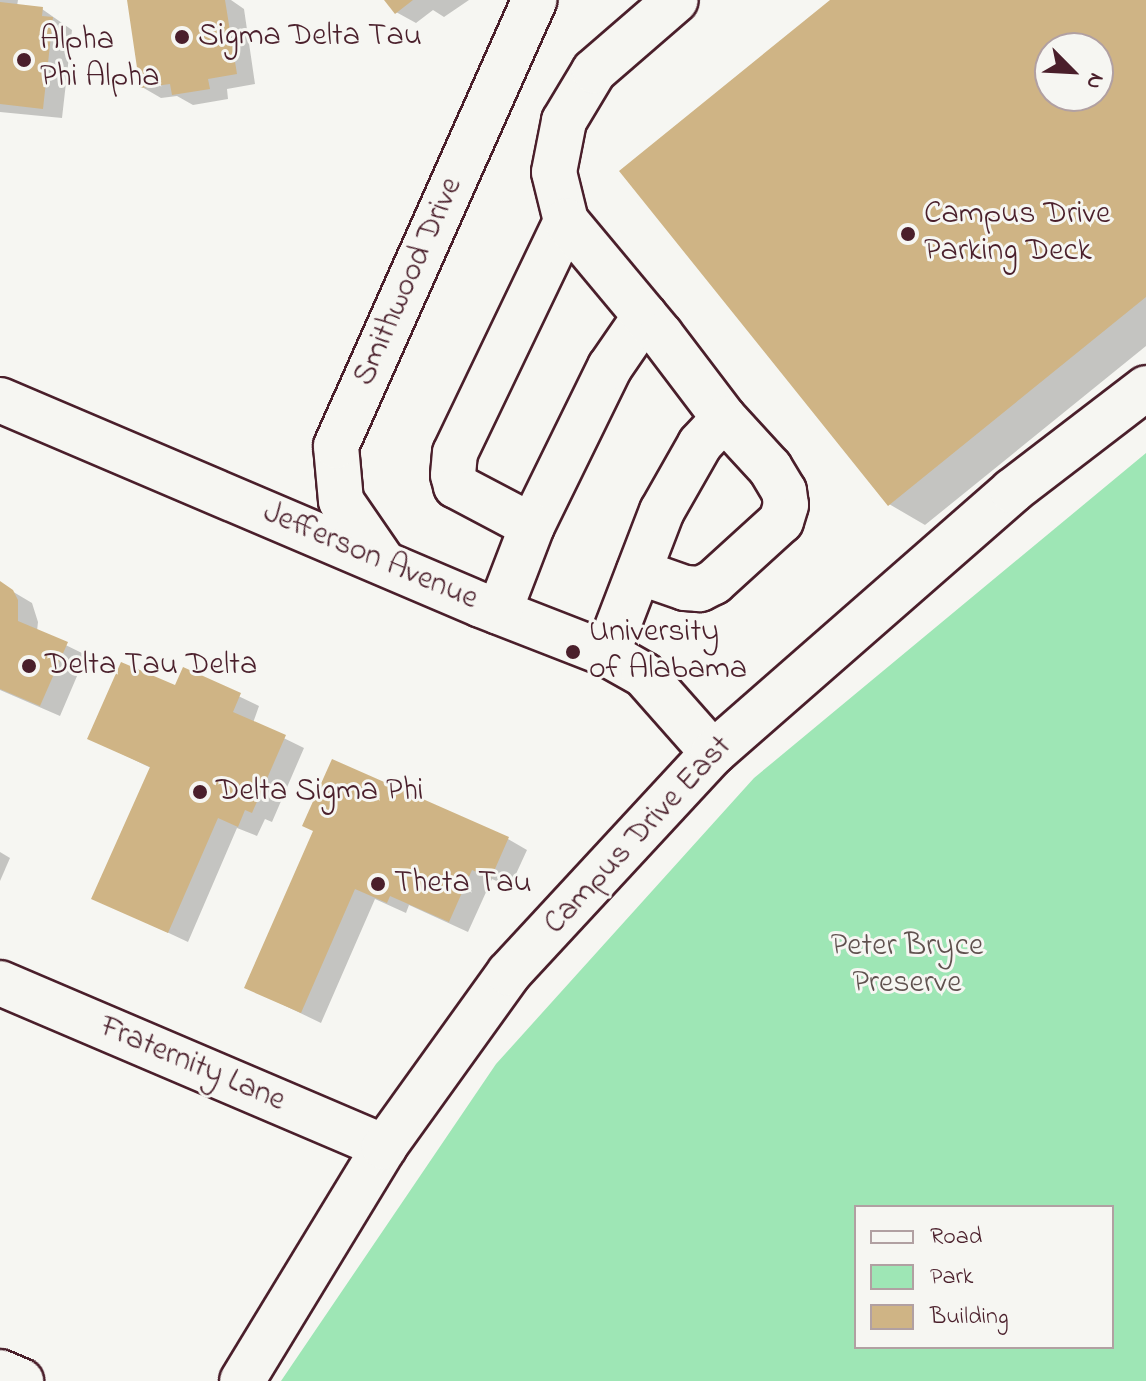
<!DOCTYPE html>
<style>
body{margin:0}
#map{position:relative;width:1146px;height:1381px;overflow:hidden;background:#f6f6f2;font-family:"Indie Flower",sans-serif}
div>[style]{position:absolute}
.green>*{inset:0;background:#9ee6b5}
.shadow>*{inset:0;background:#0003}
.building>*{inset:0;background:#cfb485}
.roads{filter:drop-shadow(2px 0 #4a1f2b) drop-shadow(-2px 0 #4a1f2b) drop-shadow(0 2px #4a1f2b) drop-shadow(0 -2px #4a1f2b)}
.minor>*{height:44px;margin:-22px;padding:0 22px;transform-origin:22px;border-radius:22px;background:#f6f6f2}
.dots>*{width:22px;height:22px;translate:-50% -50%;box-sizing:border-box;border:4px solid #f6f6f2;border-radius:50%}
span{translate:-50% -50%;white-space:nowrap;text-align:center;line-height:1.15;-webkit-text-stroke:6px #f6f6f2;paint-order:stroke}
.poi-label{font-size:32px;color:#4a1f2b}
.left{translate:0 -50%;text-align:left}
.street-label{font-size:32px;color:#4a1f2b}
.park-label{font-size:32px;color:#5f514e}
.legend{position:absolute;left:854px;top:1205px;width:260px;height:144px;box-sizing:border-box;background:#f6f6f2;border:2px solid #b1a0a2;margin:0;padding:10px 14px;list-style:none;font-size:24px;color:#4a1f2b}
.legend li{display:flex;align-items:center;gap:16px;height:40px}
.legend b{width:40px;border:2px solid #b1a0a2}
.north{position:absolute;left:1034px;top:32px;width:80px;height:80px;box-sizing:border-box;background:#f6f6f2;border:2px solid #b1a0a2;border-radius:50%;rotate:114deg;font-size:22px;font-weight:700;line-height:32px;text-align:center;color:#4a1f2b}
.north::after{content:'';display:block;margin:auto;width:28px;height:36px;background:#4a1f2b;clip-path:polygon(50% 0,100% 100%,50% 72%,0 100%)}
</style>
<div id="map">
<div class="green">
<i style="clip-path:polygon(evenodd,1146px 453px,1146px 1381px,281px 1381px,496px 1064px,754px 778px,1146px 453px,856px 1207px,1112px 1207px,1112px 1347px,856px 1347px,856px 1207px)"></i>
</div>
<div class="shadow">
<i style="clip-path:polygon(0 0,18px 0,17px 6px,42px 9px,72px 30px,62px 118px,0 112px)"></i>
<i style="clip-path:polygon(129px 0,231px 0,244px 9px,255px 84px,227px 89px,228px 99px,193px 105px,177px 96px,161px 98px,142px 87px)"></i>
<i style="clip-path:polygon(387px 0,469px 0,444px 17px,433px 10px,416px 23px,396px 12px)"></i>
<i style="clip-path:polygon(evenodd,833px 0,1146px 0,1146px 346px,925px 525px,889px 504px,833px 0,1050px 48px,1098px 48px,1098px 96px,1050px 96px,1050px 48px)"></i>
<i style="clip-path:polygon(0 584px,32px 603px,38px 622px,37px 631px,86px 655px,60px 716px,0 690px)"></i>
<i style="clip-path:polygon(184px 670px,259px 706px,253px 723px,304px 748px,272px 822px,265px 819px,257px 836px,237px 828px,188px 942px,94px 898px,151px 768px,89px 738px,176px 688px)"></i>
<i style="clip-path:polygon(315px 832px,508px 839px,527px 850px,510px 887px,492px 879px,468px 932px,409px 905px,406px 913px,375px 899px,321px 1023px,246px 987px)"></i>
<i style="clip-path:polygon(0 852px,10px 858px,0 881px)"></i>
</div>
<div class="building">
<i style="clip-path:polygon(127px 0,225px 0,237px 74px,208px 79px,210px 89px,172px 95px,170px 84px,140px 88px)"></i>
<i style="clip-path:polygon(384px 0,413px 0,395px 14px)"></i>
<i style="clip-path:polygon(evenodd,830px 0,1146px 0,1146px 297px,888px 506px,619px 171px,830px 0,1050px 48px,1098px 48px,1098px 96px,1050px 96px,1050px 48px)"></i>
<i style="clip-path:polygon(0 2px,43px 7px,42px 16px,53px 17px,43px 109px,0 104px)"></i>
<i style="clip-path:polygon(0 581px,13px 590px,18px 600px,18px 621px,68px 642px,40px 706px,0 689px)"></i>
<i style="clip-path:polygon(121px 662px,175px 685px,183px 667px,241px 693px,233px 712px,286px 735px,252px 813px,245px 810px,238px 827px,218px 818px,168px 933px,91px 899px,150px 767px,87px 739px)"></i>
<i style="clip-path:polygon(332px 759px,509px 837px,491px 878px,472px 870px,449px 922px,390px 896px,387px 903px,355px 889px,301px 1013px,244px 988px,313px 831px,302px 826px)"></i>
</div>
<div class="roads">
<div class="minor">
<i style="left:566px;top:221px;width:50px;rotate:-103.8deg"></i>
<i style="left:554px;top:172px;width:52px;rotate:-78.9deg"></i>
<i style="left:564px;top:121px;width:58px;rotate:-59deg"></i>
<i style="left:594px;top:71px;width:108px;rotate:-40.9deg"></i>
<i style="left:0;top:400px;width:523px;rotate:23.08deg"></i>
<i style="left:481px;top:605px;width:135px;rotate:21.3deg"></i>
<i style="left:607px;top:654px;width:43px;rotate:29.6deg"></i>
<i style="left:644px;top:675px;width:104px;rotate:48.5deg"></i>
<i style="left:532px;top:526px;width:177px;rotate:-63.9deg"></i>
<i style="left:610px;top:367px;width:62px;rotate:-55.5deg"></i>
<i style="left:383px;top:562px;width:74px;rotate:-124.5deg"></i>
<i style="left:341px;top:501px;width:55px;rotate:-95.2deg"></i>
<i style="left:336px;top:446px;width:488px;rotate:-66deg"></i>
<i style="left:499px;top:612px;width:92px;rotate:-69deg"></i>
<i style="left:532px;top:526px;width:86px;rotate:-152.2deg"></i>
<i style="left:456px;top:486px;width:11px;rotate:-105deg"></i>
<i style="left:453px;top:475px;width:22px;rotate:-85deg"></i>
<i style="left:455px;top:453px;width:257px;rotate:-64.4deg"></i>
<i style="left:566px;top:221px;width:148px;rotate:50.2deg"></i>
<i style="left:661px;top:335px;width:104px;rotate:52.8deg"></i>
<i style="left:724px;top:418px;width:68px;rotate:47.4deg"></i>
<i style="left:770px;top:468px;width:27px;rotate:59deg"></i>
<i style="left:784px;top:491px;width:14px;rotate:82deg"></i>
<i style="left:786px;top:505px;width:17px;rotate:107deg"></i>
<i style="left:781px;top:521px;width:91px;rotate:137.7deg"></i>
<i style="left:714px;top:582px;width:16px;rotate:153deg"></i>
<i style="left:700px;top:589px;width:15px;rotate:-176deg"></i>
<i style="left:685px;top:588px;width:49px;rotate:-160.8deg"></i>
<i style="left:607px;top:654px;width:153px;rotate:-69deg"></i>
<i style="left:662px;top:511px;width:77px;rotate:-60.4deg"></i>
<i style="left:700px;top:444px;width:35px;rotate:-47deg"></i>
<i style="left:0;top:983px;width:418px;rotate:23.1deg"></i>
<i style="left:0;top:1372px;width:23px;rotate:23deg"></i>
<i style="left:242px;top:1381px;width:274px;rotate:-58.7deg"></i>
<i style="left:384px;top:1147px;width:214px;rotate:-54.3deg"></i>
<i style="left:509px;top:973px;width:300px;rotate:-47.2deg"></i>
<i style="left:713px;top:753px;width:398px;rotate:-41.2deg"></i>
<i style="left:1012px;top:491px;width:169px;rotate:-37.5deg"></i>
</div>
</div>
<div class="dots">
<i style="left:182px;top:37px;background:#4a1f2b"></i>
<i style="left:24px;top:60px;background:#4a1f2b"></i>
<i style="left:908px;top:234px;background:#4a1f2b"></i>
<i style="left:573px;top:652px;background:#4a1f2b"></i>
<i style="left:29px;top:666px;background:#4a1f2b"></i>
<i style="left:200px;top:792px;background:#4a1f2b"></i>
<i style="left:378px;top:884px;background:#4a1f2b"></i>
</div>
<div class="poi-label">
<span class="left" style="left:198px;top:37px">Sigma Delta Tau</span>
<span class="left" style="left:40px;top:60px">Alpha<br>Phi Alpha</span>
<span class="left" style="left:924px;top:234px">Campus Drive<br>Parking Deck</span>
<span class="left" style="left:589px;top:652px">University<br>of Alabama</span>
<span class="left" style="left:45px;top:666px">Delta Tau Delta</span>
<span class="left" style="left:216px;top:792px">Delta Sigma Phi</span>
<span class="left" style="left:394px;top:884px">Theta Tau</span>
</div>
<div class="street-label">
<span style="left:409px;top:282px;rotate:-66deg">Smithwood Drive</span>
<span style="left:370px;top:557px;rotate:23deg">Jefferson Avenue</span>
<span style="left:639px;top:836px;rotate:-47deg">Campus Drive East</span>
<span style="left:192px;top:1065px;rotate:23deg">Fraternity Lane</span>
</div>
<div class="park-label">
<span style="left:907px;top:966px">Peter Bryce<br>Preserve</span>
</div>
<ul class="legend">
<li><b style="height:10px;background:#f6f6f2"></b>Road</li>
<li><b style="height:22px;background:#9ee6b5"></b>Park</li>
<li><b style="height:22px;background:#cfb485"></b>Building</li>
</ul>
<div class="north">N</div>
</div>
